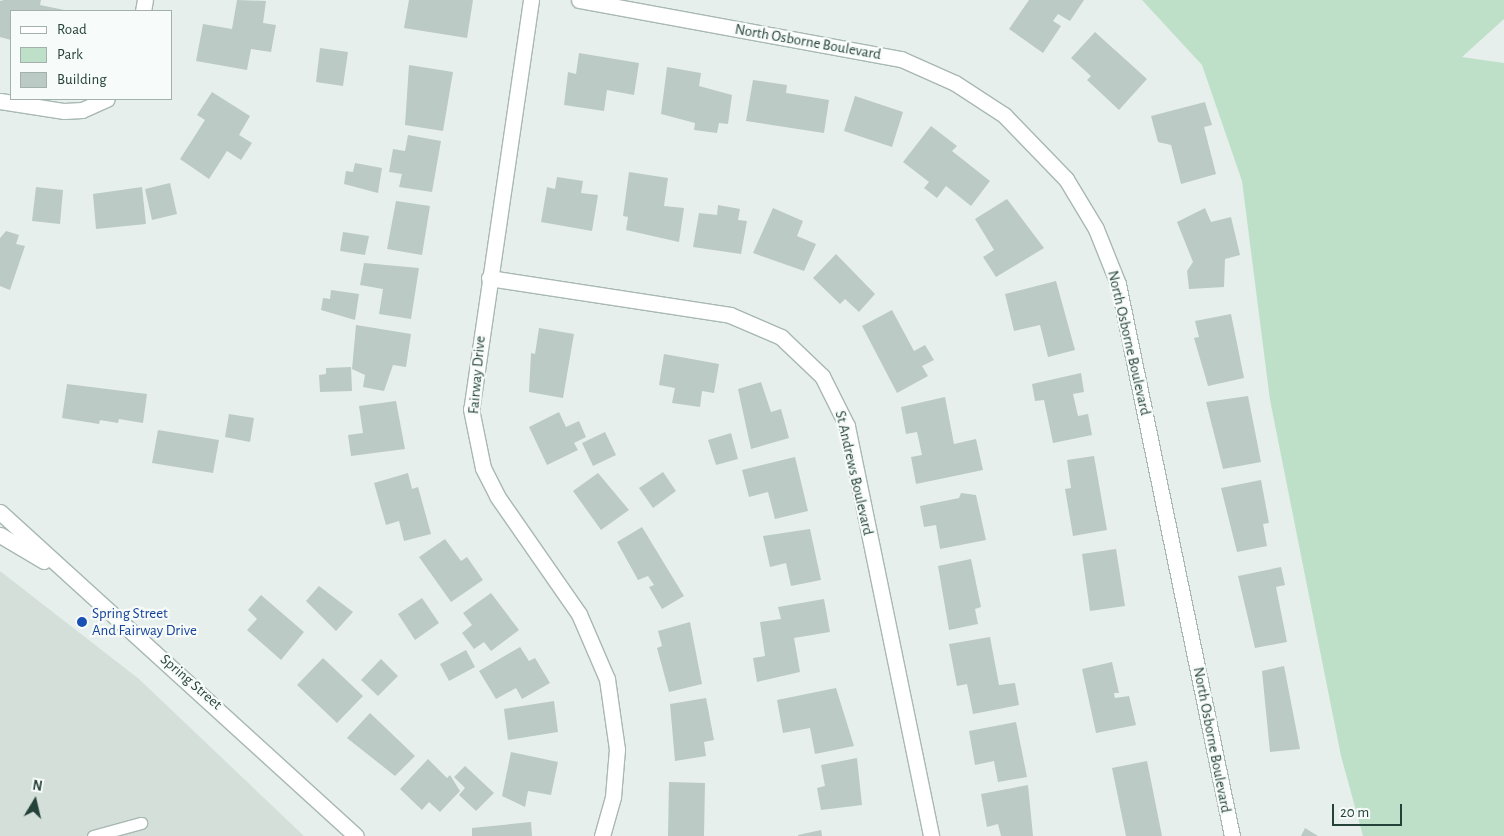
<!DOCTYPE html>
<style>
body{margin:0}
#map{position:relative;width:1504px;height:836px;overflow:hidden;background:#e6efeb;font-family:"Alegreya Sans",sans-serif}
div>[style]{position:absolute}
.built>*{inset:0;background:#d4dfda}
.green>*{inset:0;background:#bfe0c8}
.building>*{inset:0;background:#bbcac4}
.roads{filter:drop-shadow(1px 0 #a8b8b2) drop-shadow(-1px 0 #a8b8b2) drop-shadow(0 1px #a8b8b2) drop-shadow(0 -1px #a8b8b2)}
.service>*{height:11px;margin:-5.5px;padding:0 5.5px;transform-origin:5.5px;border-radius:5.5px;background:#fff}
.minor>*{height:15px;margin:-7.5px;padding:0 7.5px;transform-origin:7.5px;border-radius:7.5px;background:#fff}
.secondary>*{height:15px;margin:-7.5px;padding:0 7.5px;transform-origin:7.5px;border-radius:7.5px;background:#fff}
.dots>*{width:14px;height:14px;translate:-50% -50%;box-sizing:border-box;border:2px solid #f7fbf9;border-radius:50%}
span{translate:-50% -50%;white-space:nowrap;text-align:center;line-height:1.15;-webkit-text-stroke:4.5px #f7fbf9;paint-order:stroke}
.street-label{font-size:15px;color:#24423a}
.transit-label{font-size:15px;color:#164399}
.left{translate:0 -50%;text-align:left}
.legend{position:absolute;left:10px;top:10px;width:162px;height:90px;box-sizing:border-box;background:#f7fbf9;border:1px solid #a3b1ad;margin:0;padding:6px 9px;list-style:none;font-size:15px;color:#24423a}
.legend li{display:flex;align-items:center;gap:10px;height:25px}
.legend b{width:25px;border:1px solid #a3b1ad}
.north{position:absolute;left:10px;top:776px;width:50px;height:50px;-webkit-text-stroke:4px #f7fbf9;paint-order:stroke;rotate:9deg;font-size:14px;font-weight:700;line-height:20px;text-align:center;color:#24423a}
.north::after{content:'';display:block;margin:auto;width:18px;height:22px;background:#24423a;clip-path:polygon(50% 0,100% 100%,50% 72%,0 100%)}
.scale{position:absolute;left:1332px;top:804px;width:70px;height:22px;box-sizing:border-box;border:2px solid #24423a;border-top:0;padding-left:6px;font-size:15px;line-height:18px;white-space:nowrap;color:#24423a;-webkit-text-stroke:4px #f7fbf9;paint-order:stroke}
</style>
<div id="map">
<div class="built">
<i style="clip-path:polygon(0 571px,139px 679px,304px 836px,0 836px)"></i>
</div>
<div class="green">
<i style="clip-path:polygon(1142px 0,1504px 0,1504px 19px,1462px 57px,1504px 63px,1504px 836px,1363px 836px,1341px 756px,1270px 400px,1242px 181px,1202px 65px)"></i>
</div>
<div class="building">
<i style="clip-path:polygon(4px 0,41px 0,40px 5px,69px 11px,11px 11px,11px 40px,0 37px,0 1px)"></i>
<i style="clip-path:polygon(237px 0,266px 1px,263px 23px,276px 25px,271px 52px,251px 49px,247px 70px,196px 61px,203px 24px,232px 29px)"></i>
<i style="clip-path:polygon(409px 0,473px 0,467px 38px,404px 28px)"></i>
<i style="clip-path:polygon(1029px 0,1084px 0,1070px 21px,1058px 14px,1053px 21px,1061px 26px,1043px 53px,1009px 29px)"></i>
<i style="clip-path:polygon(1095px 32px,1147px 79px,1119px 110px,1087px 80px,1091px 76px,1071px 58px)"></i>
<i style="clip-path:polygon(320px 48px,348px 52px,343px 86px,316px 82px)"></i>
<i style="clip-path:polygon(579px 53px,639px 63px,634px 95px,607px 90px,604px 111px,564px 105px,568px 72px,576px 74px)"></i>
<i style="clip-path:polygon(409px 65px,453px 72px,443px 131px,405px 125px)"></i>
<i style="clip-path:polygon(667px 67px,701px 73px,699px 86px,732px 95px,728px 124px,719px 123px,717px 133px,694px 130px,695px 123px,661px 114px)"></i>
<i style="clip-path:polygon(753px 80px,787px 85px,786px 93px,829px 100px,824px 133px,746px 121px)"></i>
<i style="clip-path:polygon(212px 92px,250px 116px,239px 135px,252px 143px,241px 160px,227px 151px,209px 179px,180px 159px,205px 120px,197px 115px)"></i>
<i style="clip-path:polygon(855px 96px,903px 112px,892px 147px,844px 131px)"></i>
<i style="clip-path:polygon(1205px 102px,1212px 125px,1204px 127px,1216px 174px,1181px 184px,1171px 145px,1158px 142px,1151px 116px)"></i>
<i style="clip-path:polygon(931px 126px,957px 146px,952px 151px,990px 181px,971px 206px,946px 186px,937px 198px,924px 188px,929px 182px,903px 162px)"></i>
<i style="clip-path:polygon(408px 135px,441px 141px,432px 192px,399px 187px,402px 174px,389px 172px,393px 149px,405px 151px)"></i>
<i style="clip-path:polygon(355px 163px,382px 168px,378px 193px,344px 184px,346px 171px,353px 172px)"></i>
<i style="clip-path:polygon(629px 172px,668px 178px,664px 206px,684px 208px,679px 242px,626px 230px,628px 217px,623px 216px)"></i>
<i style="clip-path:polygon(557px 177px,583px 181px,581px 193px,598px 195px,592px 231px,541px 222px,547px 187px,555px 189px)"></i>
<i style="clip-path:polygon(170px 183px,177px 214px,152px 220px,145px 189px)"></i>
<i style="clip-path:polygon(36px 187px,63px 190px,60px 224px,32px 221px)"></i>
<i style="clip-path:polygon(142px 187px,146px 224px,96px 229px,93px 194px)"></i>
<i style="clip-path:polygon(1007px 199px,1044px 248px,996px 277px,983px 257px,994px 250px,975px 219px)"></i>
<i style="clip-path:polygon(396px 201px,430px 206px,422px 255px,387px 249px)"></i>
<i style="clip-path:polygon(718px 205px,740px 209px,738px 220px,747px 221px,741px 254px,693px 247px,699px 213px,717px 215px)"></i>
<i style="clip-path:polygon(773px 208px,803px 221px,797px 236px,816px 244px,804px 271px,753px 253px)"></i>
<i style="clip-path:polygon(1205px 208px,1211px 222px,1231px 217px,1240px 255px,1225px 259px,1224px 287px,1189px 289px,1187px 271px,1193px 262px,1177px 222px)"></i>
<i style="clip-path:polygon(6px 231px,19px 235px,16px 244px,25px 246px,10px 290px,0 286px,0 238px)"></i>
<i style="clip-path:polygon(343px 232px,369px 236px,365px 255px,340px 251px)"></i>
<i style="clip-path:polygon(836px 254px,875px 294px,859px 312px,845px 299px,840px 304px,813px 278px)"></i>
<i style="clip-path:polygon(364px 263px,419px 268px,411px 319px,379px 314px,383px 289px,360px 285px)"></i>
<i style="clip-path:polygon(1056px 281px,1075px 350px,1048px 357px,1040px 325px,1014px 331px,1005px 294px)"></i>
<i style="clip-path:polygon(331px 290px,359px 294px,355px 320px,321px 310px,323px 298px,330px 299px)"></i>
<i style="clip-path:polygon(892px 310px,914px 351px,925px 345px,934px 360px,922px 366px,928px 376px,897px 393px,862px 326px)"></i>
<i style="clip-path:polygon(1231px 314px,1244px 378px,1208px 386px,1194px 338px,1199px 337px,1195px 321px)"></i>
<i style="clip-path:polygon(356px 325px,411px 334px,406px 367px,393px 365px,384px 391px,363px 387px,365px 375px,352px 369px)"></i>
<i style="clip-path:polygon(539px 328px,574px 334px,563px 398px,529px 392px,531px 353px,535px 354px)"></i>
<i style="clip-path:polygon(664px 354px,719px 364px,714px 393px,702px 391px,700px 407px,672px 403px,675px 388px,659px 385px)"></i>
<i style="clip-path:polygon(351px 367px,352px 391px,320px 392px,319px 375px,326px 374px,326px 368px)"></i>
<i style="clip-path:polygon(1081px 373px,1084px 392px,1073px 394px,1078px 416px,1088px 414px,1092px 435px,1053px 443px,1044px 400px,1035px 401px,1032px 384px)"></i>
<i style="clip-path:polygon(761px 382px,771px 412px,781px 409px,789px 438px,751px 449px,738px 389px)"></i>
<i style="clip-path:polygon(67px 384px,147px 394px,143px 423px,119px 419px,118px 423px,100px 420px,99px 424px,62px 418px)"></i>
<i style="clip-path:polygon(1248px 396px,1261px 462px,1223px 469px,1206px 402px)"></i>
<i style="clip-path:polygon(945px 397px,954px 444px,976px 439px,983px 470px,916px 484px,911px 457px,922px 455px,917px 432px,906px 434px,901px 407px)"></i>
<i style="clip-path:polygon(396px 401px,405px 449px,351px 456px,348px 435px,363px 433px,359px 406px)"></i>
<i style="clip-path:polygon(559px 412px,566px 427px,579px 421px,586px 437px,574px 443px,578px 450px,547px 465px,529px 427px)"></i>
<i style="clip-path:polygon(229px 414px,254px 418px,250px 442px,225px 437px)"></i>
<i style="clip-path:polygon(158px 430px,219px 440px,213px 473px,152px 463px)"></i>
<i style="clip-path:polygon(605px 432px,616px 455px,593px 466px,582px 443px)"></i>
<i style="clip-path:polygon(731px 433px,738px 459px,716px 465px,708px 440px)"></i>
<i style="clip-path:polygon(1094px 456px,1107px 530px,1073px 536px,1065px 489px,1071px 488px,1067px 460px)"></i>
<i style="clip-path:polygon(795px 457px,808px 511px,775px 519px,768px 492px,749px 497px,742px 470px)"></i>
<i style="clip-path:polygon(663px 472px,676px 491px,653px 508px,639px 488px)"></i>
<i style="clip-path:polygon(408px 473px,412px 489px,418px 487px,431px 534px,404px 541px,399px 521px,386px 525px,374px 483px)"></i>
<i style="clip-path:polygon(598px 473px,629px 510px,601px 530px,573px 491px)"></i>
<i style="clip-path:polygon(1261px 480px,1269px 523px,1263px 524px,1267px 546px,1237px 552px,1221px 488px)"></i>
<i style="clip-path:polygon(961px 493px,976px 495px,986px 540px,940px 549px,936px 525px,924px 527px,920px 506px,959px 498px)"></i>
<i style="clip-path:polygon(642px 527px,684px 596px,662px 609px,649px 587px,654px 585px,648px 576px,638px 580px,617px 542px)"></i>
<i style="clip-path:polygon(810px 529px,821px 580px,791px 586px,786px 563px,770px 567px,763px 536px)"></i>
<i style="clip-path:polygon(445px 539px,461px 561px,467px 557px,483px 580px,451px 602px,419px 557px)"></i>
<i style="clip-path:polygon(1116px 549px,1125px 606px,1090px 611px,1082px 554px)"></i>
<i style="clip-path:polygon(971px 559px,981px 607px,975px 609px,978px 624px,949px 630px,938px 566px)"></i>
<i style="clip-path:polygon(1281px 567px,1285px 585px,1276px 587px,1287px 642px,1255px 648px,1238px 576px)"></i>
<i style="clip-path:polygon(319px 586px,353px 612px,336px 631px,306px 601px)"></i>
<i style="clip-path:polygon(491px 593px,519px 630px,491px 651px,484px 642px,474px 649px,462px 633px,472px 625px,463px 613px)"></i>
<i style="clip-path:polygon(261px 595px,304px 632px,281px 660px,247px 630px,257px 619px,248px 610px)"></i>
<i style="clip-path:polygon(422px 598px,439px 623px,415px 640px,398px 614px)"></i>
<i style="clip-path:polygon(824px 599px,830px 632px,794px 638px,800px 672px,757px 682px,753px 658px,765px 656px,760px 622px,781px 619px,778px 607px)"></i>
<i style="clip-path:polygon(690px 622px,702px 684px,669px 692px,657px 648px,662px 646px,658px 631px)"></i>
<i style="clip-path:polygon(990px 637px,999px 685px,1015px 683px,1019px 705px,973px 714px,967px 684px,957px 686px,949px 644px)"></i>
<i style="clip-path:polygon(520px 647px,529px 661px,535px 658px,550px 683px,522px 699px,516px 688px,496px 699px,479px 671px)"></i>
<i style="clip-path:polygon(466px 650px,475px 667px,449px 681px,440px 664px)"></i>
<i style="clip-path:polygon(323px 658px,363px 696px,337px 723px,297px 685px)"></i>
<i style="clip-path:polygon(381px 659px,398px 676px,378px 696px,361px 680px)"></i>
<i style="clip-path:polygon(1112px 662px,1119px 693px,1114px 693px,1115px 698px,1129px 696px,1136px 725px,1096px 733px,1082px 669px)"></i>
<i style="clip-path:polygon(1284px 666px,1300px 749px,1270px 752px,1262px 671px)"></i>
<i style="clip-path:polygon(836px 688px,854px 746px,815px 754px,810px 728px,783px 733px,777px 700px)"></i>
<i style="clip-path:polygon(706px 698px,714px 740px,704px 742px,706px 756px,675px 761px,670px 704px)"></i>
<i style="clip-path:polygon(554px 701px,558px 732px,508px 740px,504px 709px)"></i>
<i style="clip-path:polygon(370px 713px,415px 756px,395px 776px,347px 738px)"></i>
<i style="clip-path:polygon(1016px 722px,1027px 777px,998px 782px,994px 761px,975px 765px,969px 731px)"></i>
<i style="clip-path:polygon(511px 752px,558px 762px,551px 795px,528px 791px,525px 807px,502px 796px)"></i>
<i style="clip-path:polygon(857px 758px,862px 805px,821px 810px,817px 788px,825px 786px,821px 765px)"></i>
<i style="clip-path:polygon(428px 759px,447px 778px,450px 775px,460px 791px,440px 812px,429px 802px,422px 810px,400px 789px)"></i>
<i style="clip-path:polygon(1147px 761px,1162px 836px,1126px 836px,1112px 768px)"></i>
<i style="clip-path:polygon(465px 766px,494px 793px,476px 811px,459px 795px,465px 788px,454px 777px)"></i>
<i style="clip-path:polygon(669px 782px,705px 783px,704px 836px,668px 836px)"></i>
<i style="clip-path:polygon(1028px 785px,1033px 836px,1001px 836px,998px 824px,987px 827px,981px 794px)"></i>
<i style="clip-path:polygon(531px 822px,532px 836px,472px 836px,472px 828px)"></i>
<i style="clip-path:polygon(1305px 828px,1318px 836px,1301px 836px)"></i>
<i style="clip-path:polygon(821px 830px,822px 836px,798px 836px,798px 835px)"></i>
</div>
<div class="roads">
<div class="service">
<i style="left:93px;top:836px;width:50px;rotate:-15.2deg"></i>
</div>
<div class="minor">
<i style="left:531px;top:0;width:413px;rotate:98.3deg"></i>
<i style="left:471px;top:409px;width:60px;rotate:78.5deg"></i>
<i style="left:483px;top:468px;width:31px;rotate:63deg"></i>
<i style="left:497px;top:496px;width:144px;rotate:55.2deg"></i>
<i style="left:579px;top:614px;width:71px;rotate:66.7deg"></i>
<i style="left:607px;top:679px;width:71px;rotate:81.9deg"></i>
<i style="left:617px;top:749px;width:48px;rotate:94.8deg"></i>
<i style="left:613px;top:797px;width:41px;rotate:105.8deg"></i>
<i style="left:579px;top:0;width:327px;rotate:10.4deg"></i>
<i style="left:901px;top:59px;width:59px;rotate:24deg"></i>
<i style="left:955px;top:83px;width:59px;rotate:33.1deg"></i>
<i style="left:1004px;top:115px;width:89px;rotate:45.9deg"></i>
<i style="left:1066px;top:179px;width:58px;rotate:59deg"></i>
<i style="left:1096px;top:229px;width:59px;rotate:68.2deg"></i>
<i style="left:1118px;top:284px;width:564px;rotate:78.33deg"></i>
<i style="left:143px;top:11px;width:11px;rotate:-80deg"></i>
<i style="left:0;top:101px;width:65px;rotate:8.9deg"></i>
<i style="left:64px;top:111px;width:18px;rotate:-3deg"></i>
<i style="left:82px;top:110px;width:27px;rotate:-24deg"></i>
<i style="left:489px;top:278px;width:244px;rotate:8.7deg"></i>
<i style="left:730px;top:315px;width:56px;rotate:23.3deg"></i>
<i style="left:781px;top:337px;width:57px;rotate:43.6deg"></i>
<i style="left:822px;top:376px;width:56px;rotate:63.4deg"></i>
<i style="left:847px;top:426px;width:419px;rotate:78.4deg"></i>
</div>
<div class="secondary">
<i style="left:0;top:512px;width:481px;rotate:42.3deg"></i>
<i style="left:0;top:535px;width:51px;rotate:30.6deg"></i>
</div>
</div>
<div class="dots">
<i style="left:82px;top:622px;background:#1a4fb4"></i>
</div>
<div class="street-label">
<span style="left:808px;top:42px;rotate:10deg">North Osborne Boulevard</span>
<span style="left:1129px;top:343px;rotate:77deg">North Osborne Boulevard</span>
<span style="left:477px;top:375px;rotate:-85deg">Fairway Drive</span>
<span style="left:854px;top:473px;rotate:77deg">St Andrews Boulevard</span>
<span style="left:191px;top:682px;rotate:41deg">Spring Street</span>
<span style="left:1212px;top:740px;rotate:79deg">North Osborne Boulevard</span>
</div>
<div class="transit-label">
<span class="left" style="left:92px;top:622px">Spring Street<br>And Fairway Drive</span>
</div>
<ul class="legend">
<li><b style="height:6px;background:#fff"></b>Road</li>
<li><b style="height:14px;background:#bfe0c8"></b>Park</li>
<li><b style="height:14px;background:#bbcac4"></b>Building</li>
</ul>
<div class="north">N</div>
<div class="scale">20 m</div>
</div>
